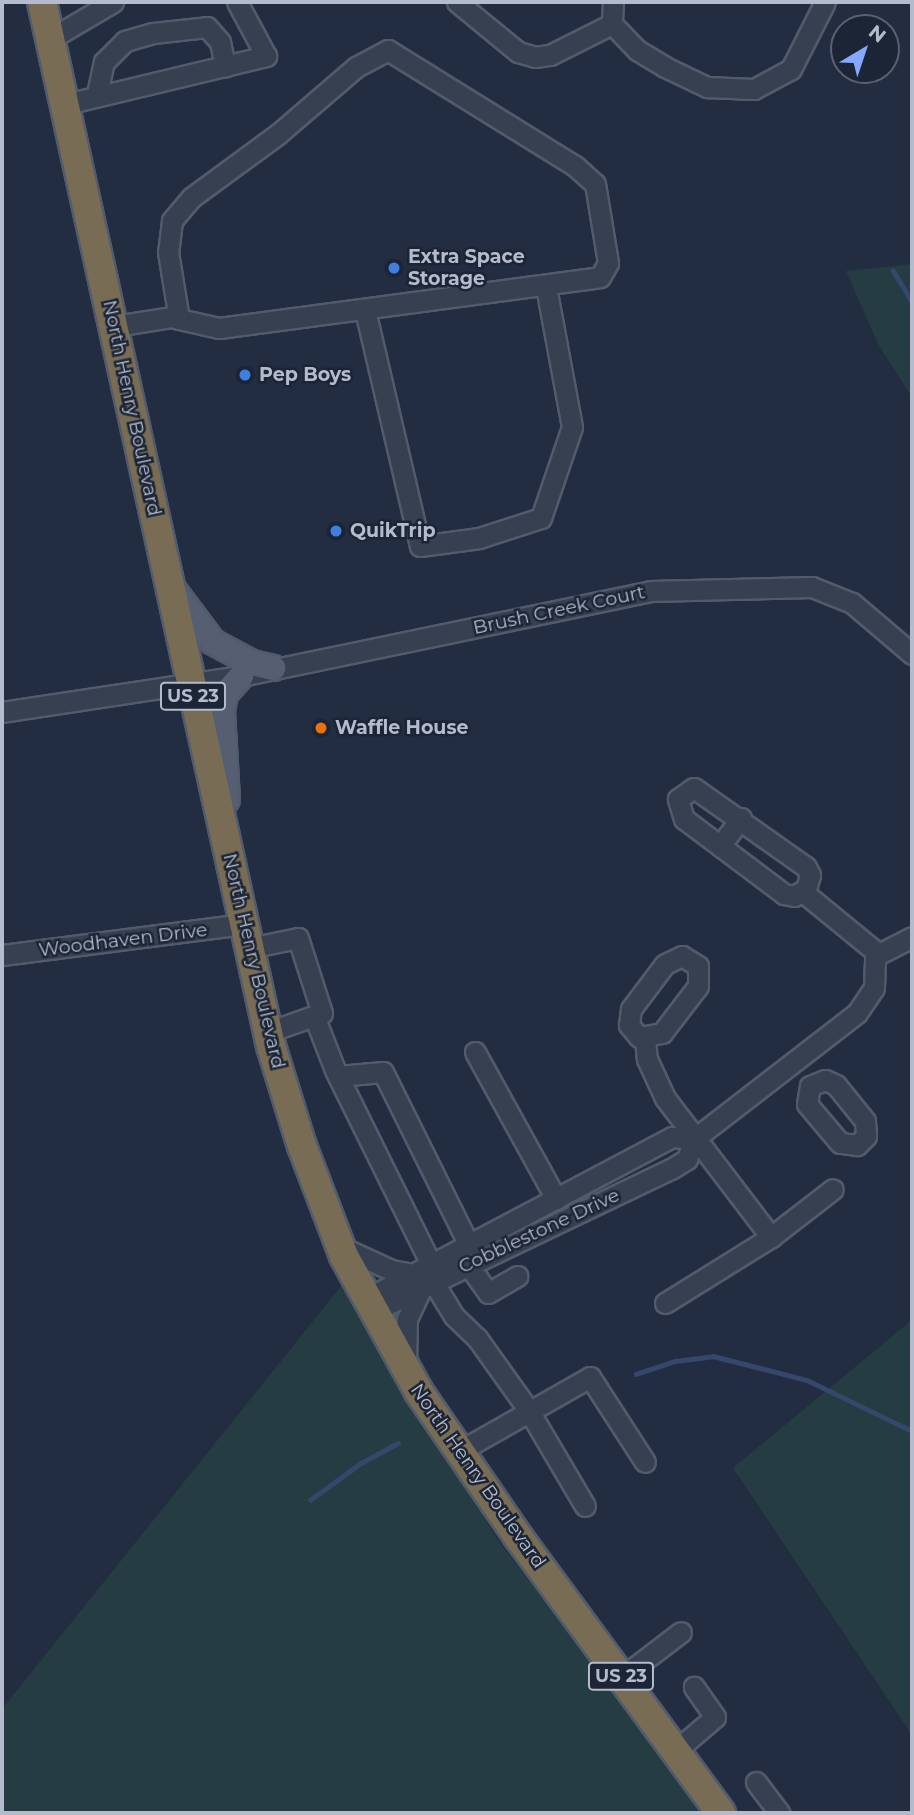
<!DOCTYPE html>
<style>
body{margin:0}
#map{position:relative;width:914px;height:1815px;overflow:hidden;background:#232d42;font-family:Montserrat,sans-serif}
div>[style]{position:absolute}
.green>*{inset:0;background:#253c43}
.stream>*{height:4.5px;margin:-2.25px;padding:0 2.25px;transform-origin:2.25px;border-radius:2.25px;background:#35476a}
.roads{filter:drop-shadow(2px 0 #525b6c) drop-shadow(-2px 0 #525b6c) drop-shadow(0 2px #525b6c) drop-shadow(0 -2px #525b6c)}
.minor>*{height:19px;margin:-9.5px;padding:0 9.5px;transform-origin:9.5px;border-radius:9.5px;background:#374051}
.major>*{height:24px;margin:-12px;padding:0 12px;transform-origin:12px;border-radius:12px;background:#555f71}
.highway>*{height:28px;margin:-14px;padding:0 14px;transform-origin:14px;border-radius:14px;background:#786d54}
.dots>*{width:19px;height:19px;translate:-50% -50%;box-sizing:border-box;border:4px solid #1c2536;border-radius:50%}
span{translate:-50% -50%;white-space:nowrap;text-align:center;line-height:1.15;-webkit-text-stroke:5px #1c2536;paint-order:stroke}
.shield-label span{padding:2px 5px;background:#1c2536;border:2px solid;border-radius:5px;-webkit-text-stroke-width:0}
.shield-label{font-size:18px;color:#b4bbcc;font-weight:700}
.poi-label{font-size:19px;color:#b4bbcc;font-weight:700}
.left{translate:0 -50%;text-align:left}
.street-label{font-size:19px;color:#b4bbcc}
.frame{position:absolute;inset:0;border:4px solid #b4bbcc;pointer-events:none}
.north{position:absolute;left:830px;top:14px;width:70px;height:70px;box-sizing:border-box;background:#1c2536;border:2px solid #596172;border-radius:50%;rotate:39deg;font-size:19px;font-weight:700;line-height:28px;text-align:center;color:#b4bbcc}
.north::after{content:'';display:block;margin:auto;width:24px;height:32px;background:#86a9ff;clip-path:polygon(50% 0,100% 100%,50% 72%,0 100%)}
</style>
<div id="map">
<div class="green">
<div style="clip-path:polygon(912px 264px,912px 397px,879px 346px,846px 271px)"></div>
<div style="clip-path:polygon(346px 1280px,359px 1311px,498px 1540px,707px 1813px,2px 1813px,2px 1709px)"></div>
<div style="clip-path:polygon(912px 1320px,912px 1735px,733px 1468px)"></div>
</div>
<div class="stream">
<div style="left:893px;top:270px;width:37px;rotate:59deg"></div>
<div style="left:636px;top:1374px;width:41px;rotate:-18.4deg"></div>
<div style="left:675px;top:1361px;width:38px;rotate:-7deg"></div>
<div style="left:713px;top:1356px;width:97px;rotate:14.3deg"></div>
<div style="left:807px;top:1380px;width:117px;rotate:25.9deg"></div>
<div style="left:310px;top:1500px;width:63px;rotate:-36deg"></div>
<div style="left:361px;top:1463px;width:42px;rotate:-28.4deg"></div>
</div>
<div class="roads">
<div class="minor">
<div style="left:457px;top:2px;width:79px;rotate:39.3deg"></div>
<div style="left:518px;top:52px;width:18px;rotate:16deg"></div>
<div style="left:535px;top:57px;width:15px;rotate:-8deg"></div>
<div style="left:550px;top:55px;width:69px;rotate:-26.6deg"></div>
<div style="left:613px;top:2px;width:22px;rotate:93deg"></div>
<div style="left:612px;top:24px;width:36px;rotate:46deg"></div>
<div style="left:637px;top:50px;width:33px;rotate:31deg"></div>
<div style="left:665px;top:67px;width:47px;rotate:25.5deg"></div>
<div style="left:707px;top:87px;width:47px;rotate:2.4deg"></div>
<div style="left:754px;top:89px;width:42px;rotate:-28.4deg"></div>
<div style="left:791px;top:69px;width:75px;rotate:-63.1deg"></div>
<div style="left:50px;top:39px;width:73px;rotate:-30.4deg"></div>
<div style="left:97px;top:94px;width:33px;rotate:-78deg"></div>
<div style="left:104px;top:62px;width:30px;rotate:-45deg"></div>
<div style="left:125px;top:41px;width:29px;rotate:-16deg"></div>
<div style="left:153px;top:33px;width:54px;rotate:-6.3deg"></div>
<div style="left:207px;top:27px;width:20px;rotate:49deg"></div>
<div style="left:220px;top:42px;width:25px;rotate:78deg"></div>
<div style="left:66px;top:104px;width:206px;rotate:-13.5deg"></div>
<div style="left:266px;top:56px;width:61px;rotate:-118.2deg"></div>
<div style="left:365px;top:310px;width:242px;rotate:76.9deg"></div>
<div style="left:420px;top:546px;width:60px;rotate:-7.7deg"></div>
<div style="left:479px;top:538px;width:65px;rotate:-17.9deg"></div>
<div style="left:541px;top:518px;width:96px;rotate:-71.2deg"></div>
<div style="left:572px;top:427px;width:142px;rotate:-100.5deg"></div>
<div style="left:115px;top:326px;width:58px;rotate:-9deg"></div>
<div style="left:172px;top:317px;width:7px;rotate:16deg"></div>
<div style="left:179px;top:319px;width:41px;rotate:12.7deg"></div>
<div style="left:219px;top:328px;width:384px;rotate:-7.6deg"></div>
<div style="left:600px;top:277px;width:16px;rotate:-60deg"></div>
<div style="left:608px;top:263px;width:80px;rotate:-99.3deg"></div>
<div style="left:595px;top:184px;width:27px;rotate:-138deg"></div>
<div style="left:575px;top:166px;width:220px;rotate:-148.2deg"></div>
<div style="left:388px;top:50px;width:36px;rotate:152deg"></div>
<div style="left:356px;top:67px;width:103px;rotate:139.3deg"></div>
<div style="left:278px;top:134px;width:108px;rotate:143.7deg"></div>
<div style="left:191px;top:198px;width:30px;rotate:130deg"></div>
<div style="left:172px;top:221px;width:31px;rotate:97deg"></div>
<div style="left:168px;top:252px;width:68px;rotate:80.7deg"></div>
<div style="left:2px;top:712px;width:242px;rotate:-8.6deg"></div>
<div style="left:241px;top:676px;width:419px;rotate:-11.7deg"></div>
<div style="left:651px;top:591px;width:161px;rotate:-1.4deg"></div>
<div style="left:812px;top:587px;width:43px;rotate:21.8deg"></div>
<div style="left:852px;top:603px;width:79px;rotate:40.4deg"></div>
<div style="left:694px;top:788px;width:137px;rotate:35.2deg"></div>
<div style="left:806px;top:867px;width:9px;rotate:63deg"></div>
<div style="left:810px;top:875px;width:15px;rotate:106deg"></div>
<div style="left:806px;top:889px;width:14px;rotate:150deg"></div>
<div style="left:794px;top:896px;width:10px;rotate:-169deg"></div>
<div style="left:784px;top:894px;width:125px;rotate:-143.1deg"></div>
<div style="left:684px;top:819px;width:21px;rotate:-107deg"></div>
<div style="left:678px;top:799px;width:19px;rotate:-35deg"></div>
<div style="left:720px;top:846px;width:35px;rotate:-53deg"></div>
<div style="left:249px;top:948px;width:50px;rotate:-11.5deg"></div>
<div style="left:298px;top:938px;width:79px;rotate:72.3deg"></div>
<div style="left:322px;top:1013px;width:57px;rotate:160.6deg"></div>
<div style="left:2px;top:955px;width:244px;rotate:-7.3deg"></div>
<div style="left:877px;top:955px;width:39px;rotate:-27deg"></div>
<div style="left:682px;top:956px;width:19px;rotate:32deg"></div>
<div style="left:698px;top:966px;width:20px;rotate:90deg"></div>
<div style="left:698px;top:986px;width:59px;rotate:127.5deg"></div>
<div style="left:662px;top:1033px;width:23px;rotate:170deg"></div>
<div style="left:639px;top:1037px;width:16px;rotate:-130deg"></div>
<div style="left:629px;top:1025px;width:16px;rotate:-83deg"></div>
<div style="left:631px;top:1009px;width:56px;rotate:-52.9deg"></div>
<div style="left:665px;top:964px;width:19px;rotate:-25deg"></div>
<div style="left:314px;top:1016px;width:58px;rotate:68.7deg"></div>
<div style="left:335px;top:1070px;width:230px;rotate:63.7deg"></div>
<div style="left:645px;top:1038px;width:21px;rotate:85deg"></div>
<div style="left:647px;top:1059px;width:43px;rotate:65.2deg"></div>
<div style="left:665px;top:1098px;width:175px;rotate:52.7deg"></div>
<div style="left:475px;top:1052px;width:168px;rotate:61.1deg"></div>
<div style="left:338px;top:1076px;width:45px;rotate:-5.1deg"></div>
<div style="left:383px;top:1072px;width:191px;rotate:63.6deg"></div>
<div style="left:825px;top:1080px;width:12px;rotate:24deg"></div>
<div style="left:836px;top:1085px;width:46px;rotate:51.1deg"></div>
<div style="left:865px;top:1121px;width:15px;rotate:86deg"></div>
<div style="left:866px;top:1136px;width:13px;rotate:135deg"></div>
<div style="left:857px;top:1145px;width:17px;rotate:-173deg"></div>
<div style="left:840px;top:1143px;width:51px;rotate:-130.2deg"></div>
<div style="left:807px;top:1104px;width:18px;rotate:-81deg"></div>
<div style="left:810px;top:1086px;width:16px;rotate:-22deg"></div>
<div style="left:341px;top:1247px;width:55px;rotate:24.7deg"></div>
<div style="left:391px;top:1270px;width:23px;rotate:10deg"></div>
<div style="left:468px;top:1265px;width:34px;rotate:54deg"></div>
<div style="left:488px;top:1293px;width:34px;rotate:-30deg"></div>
<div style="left:432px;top:1280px;width:42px;rotate:58.6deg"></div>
<div style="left:454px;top:1316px;width:32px;rotate:44deg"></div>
<div style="left:477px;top:1338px;width:90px;rotate:54.5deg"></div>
<div style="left:529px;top:1411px;width:110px;rotate:59.5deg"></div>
<div style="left:366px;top:1299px;width:346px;rotate:-27.9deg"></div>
<div style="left:672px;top:1137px;width:22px;rotate:5deg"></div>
<div style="left:665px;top:1303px;width:125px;rotate:-31.9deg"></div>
<div style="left:771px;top:1237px;width:78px;rotate:-37.7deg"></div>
<div style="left:372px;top:1312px;width:331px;rotate:-25.6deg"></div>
<div style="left:671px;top:1169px;width:19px;rotate:-32deg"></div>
<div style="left:687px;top:1159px;width:21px;rotate:-71deg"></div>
<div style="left:694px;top:1139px;width:206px;rotate:-37.7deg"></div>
<div style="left:857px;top:1013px;width:30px;rotate:-56deg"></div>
<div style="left:874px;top:988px;width:37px;rotate:-88deg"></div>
<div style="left:875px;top:951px;width:93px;rotate:-140.7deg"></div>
<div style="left:406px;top:1365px;width:46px;rotate:-88.8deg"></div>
<div style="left:407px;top:1319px;width:35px;rotate:-65deg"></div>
<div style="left:458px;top:1452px;width:152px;rotate:-29.6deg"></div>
<div style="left:590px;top:1377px;width:101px;rotate:57.1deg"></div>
<div style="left:622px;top:1677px;width:74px;rotate:-37.3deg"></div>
<div style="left:674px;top:1752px;width:54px;rotate:-40.5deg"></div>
<div style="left:715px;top:1717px;width:37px;rotate:-125deg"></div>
<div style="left:756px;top:1782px;width:39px;rotate:53deg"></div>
</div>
<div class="major">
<div style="left:173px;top:589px;width:66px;rotate:53deg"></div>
<div style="left:213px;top:642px;width:44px;rotate:28.3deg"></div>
<div style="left:252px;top:663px;width:22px;rotate:13deg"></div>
<div style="left:227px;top:800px;width:89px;rotate:-93.2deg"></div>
<div style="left:222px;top:711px;width:17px;rotate:-80deg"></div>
<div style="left:225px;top:694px;width:24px;rotate:-48deg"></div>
</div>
<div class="highway">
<div style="left:42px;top:2px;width:1069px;rotate:77.63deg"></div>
<div style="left:271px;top:1046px;width:105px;rotate:72.8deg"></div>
<div style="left:302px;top:1146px;width:118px;rotate:69.1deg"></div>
<div style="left:344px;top:1256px;width:155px;rotate:61.1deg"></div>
<div style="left:419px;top:1392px;width:177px;rotate:55.6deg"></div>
<div style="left:519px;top:1538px;width:341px;rotate:53.7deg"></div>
</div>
</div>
<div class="dots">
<div style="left:394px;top:268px;background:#3f7fe0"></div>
<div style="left:245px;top:375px;background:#3f7fe0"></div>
<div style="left:336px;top:531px;background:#3f7fe0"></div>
<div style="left:321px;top:728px;background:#e8710a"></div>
</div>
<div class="shield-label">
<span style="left:193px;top:696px">US 23</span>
<span style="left:621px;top:1676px">US 23</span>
</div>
<div class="poi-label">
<span class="left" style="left:408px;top:268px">Extra Space<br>Storage</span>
<span class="left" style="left:259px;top:375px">Pep Boys</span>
<span class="left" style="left:350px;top:531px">QuikTrip</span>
<span class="left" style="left:335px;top:728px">Waffle House</span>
</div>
<div class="street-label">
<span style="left:132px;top:408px;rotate:78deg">North Henry Boulevard</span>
<span style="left:559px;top:610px;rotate:-12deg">Brush Creek Court</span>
<span style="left:123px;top:940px;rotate:-7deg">Woodhaven Drive</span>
<span style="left:254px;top:961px;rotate:77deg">North Henry Boulevard</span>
<span style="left:539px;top:1231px;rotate:-25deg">Cobblestone Drive</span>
<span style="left:478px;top:1476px;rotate:55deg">North Henry Boulevard</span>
</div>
<div class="frame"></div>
<div class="north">N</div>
</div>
